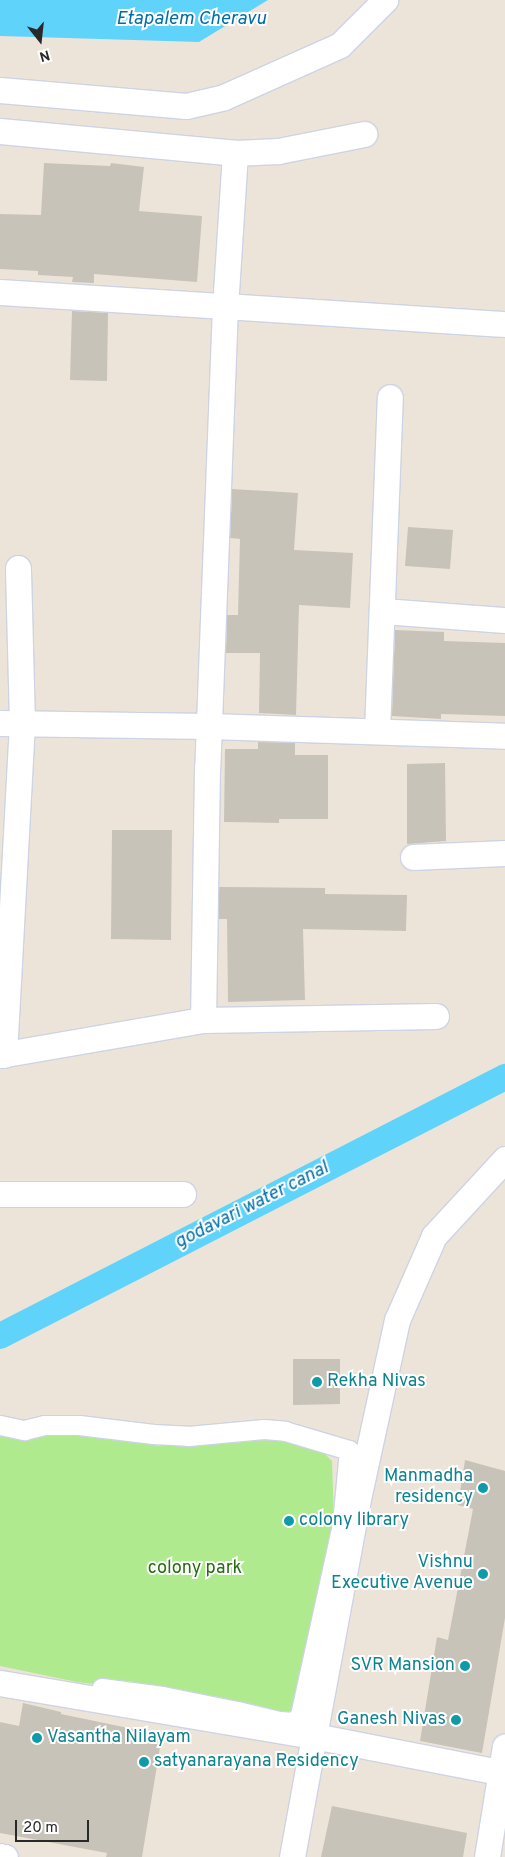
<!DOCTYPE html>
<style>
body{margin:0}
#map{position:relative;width:505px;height:1857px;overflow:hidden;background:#ede4d9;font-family:Overpass,sans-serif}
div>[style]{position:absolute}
.green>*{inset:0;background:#afea8f}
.water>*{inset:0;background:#60d3fb}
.canal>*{height:26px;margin:-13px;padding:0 13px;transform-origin:13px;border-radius:13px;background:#60d3fb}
.building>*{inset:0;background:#c7c3b8}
.roads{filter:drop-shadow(1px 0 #ced3e4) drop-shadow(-1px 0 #ced3e4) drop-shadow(0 1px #ced3e4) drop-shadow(0 -1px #ced3e4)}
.pedestrian>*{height:19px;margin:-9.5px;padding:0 9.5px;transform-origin:9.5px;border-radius:9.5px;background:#fff}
.minor>*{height:25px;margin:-12.5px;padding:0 12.5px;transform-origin:12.5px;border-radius:12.5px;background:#fff}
.dots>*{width:14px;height:14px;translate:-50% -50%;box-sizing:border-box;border:2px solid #fff;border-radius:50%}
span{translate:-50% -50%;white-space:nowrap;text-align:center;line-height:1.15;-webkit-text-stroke:4px #fff;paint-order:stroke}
.culture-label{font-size:18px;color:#0d838f}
.left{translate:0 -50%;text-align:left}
.right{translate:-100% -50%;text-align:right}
.park-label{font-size:18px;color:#256d12}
.water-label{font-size:19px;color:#006ea6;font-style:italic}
.north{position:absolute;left:15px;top:15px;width:50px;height:50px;-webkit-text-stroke:4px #fff;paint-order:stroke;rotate:164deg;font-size:14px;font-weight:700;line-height:20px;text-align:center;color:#292929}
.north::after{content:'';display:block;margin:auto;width:18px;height:22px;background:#292929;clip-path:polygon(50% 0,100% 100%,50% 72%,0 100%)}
.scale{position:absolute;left:15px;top:1820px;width:74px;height:22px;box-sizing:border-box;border:2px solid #292929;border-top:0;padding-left:6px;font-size:15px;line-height:18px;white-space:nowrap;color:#292929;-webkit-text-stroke:4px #fff;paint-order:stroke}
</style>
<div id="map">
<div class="green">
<div style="clip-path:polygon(39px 1432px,47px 1435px,97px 1435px,133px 1440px,158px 1446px,241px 1437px,289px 1441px,317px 1446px,332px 1461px,334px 1523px,296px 1716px,184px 1695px,77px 1682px,0 1666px,0 1433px)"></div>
</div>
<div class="water">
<div style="clip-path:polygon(0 0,268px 0,199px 42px,0 36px)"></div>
</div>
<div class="canal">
<div style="left:0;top:1336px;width:568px;rotate:-27.15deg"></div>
</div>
<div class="building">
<div style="clip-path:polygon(44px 163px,110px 166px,111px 163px,144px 167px,139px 211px,202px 216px,197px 282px,94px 274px,94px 283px,72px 282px,73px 277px,38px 275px,38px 271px,0 269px,0 214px,41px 215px)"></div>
<div style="clip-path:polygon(72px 311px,108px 313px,107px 381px,70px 380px)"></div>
<div style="clip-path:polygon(232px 489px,298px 493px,294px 550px,353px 553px,350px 608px,299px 605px,296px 715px,259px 713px,260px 653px,226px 653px,227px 615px,238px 615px,240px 539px,230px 538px)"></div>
<div style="clip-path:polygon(408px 527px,453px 530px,450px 569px,405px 566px)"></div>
<div style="clip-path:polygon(395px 630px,444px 632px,444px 641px,505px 643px,505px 716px,441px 714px,441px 719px,392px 716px)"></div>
<div style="clip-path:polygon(258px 742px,295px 743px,295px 755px,328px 755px,328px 819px,279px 819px,279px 823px,224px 822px,225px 749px,258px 749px)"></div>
<div style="clip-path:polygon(445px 763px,446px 841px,407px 844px,407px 764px)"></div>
<div style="clip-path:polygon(112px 830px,172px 830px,171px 940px,111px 939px)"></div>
<div style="clip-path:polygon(219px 887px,325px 888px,325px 894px,407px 895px,406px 931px,303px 929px,305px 1000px,228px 1002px,227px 919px,219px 919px)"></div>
<div style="clip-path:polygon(293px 1359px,340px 1359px,340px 1404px,293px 1405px)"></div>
<div style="clip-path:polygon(465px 1460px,505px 1471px,505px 1618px,482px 1753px,420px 1741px,437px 1637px,448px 1640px,473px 1509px,458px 1505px)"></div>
<div style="clip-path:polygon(23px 1703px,61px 1712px,61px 1714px,162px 1735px,142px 1857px,106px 1857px,107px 1853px,0 1833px,0 1722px,19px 1726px)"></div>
<div style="clip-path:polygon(332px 1806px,467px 1833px,463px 1857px,321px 1857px)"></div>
</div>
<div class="roads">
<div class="pedestrian">
<div style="left:0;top:1425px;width:25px;rotate:12deg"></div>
<div style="left:24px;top:1430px;width:21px;rotate:-14deg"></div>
<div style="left:44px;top:1425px;width:35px"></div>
<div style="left:79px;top:1425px;width:75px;rotate:6.9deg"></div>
<div style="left:153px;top:1434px;width:35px;rotate:3deg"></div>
<div style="left:188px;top:1436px;width:76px;rotate:-5.3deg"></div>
<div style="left:264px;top:1429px;width:21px;rotate:5deg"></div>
<div style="left:285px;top:1431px;width:67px;rotate:16.5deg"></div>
<div style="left:349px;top:1450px;width:74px;rotate:95.4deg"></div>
<div style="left:342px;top:1524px;width:196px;rotate:102.4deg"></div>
<div style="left:300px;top:1715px;width:9px;rotate:131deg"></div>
<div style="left:294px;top:1722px;width:15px;rotate:-176deg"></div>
<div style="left:279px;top:1721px;width:43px;rotate:-166.6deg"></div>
<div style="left:237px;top:1711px;width:76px;rotate:-168.7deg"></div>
<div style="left:162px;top:1696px;width:61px;rotate:-172.4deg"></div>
</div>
<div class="minor">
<div style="left:0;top:90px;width:187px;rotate:4.9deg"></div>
<div style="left:186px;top:106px;width:39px;rotate:-13deg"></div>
<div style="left:224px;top:97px;width:127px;rotate:-24.1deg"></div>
<div style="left:340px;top:45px;width:64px;rotate:-45deg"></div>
<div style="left:0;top:131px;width:236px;rotate:5.3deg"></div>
<div style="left:235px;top:153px;width:153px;rotate:93.7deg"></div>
<div style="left:225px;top:306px;width:281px;rotate:3.7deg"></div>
<div style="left:235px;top:153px;width:43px;rotate:-2.7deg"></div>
<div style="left:278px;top:151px;width:88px;rotate:-11.2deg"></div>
<div style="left:0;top:292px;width:225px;rotate:3.6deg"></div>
<div style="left:225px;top:306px;width:462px;rotate:92.2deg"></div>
<div style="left:207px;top:768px;width:252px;rotate:90.9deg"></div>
<div style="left:382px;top:611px;width:123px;rotate:4.2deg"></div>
<div style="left:0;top:723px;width:209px;rotate:0.8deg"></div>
<div style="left:209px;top:726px;width:296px;rotate:1.9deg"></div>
<div style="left:377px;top:731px;width:334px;rotate:-87.8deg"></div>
<div style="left:413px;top:857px;width:92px;rotate:-2.5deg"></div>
<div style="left:0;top:1055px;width:206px;rotate:-9.8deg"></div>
<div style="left:203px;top:1020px;width:233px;rotate:-1deg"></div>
<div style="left:4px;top:1055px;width:332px;rotate:-86.9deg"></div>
<div style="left:22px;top:723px;width:155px;rotate:-91.5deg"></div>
<div style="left:505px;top:1159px;width:105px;rotate:132.7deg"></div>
<div style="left:434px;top:1236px;width:92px;rotate:113.8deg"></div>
<div style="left:397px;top:1320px;width:188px;rotate:102.3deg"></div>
<div style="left:357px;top:1504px;width:236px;rotate:100.5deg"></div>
<div style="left:314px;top:1736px;width:195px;rotate:11deg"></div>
<div style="left:0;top:1194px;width:183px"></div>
<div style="left:0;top:1683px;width:318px;rotate:9.6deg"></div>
<div style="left:314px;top:1736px;width:123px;rotate:100.3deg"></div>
<div style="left:0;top:1856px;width:5px;rotate:11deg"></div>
<div style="left:487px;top:1857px;width:112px;rotate:-80.8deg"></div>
</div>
</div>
<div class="dots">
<div style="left:317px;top:1382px;background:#0f9aa8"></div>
<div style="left:483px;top:1488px;background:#0f9aa8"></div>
<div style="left:289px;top:1521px;background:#0f9aa8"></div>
<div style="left:483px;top:1574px;background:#0f9aa8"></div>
<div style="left:465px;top:1666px;background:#0f9aa8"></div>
<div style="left:456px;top:1720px;background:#0f9aa8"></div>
<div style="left:37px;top:1738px;background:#0f9aa8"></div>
<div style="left:144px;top:1762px;background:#0f9aa8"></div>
</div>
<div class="culture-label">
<span class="left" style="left:327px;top:1382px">Rekha Nivas</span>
<span class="right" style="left:473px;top:1488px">Manmadha<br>residency</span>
<span class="left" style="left:299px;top:1521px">colony library</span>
<span class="right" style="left:473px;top:1574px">Vishnu<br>Executive Avenue</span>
<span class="right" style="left:455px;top:1666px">SVR Mansion</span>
<span class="right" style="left:446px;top:1720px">Ganesh Nivas</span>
<span class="left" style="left:47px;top:1738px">Vasantha Nilayam</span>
<span class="left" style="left:154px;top:1762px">satyanarayana Residency</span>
</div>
<div class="park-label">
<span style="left:195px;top:1569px">colony park</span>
</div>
<div class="water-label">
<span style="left:191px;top:20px">Etapalem Cheravu</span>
<span style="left:252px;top:1206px;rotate:-27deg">godavari water canal</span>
</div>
<div class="north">N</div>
<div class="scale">20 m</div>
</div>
